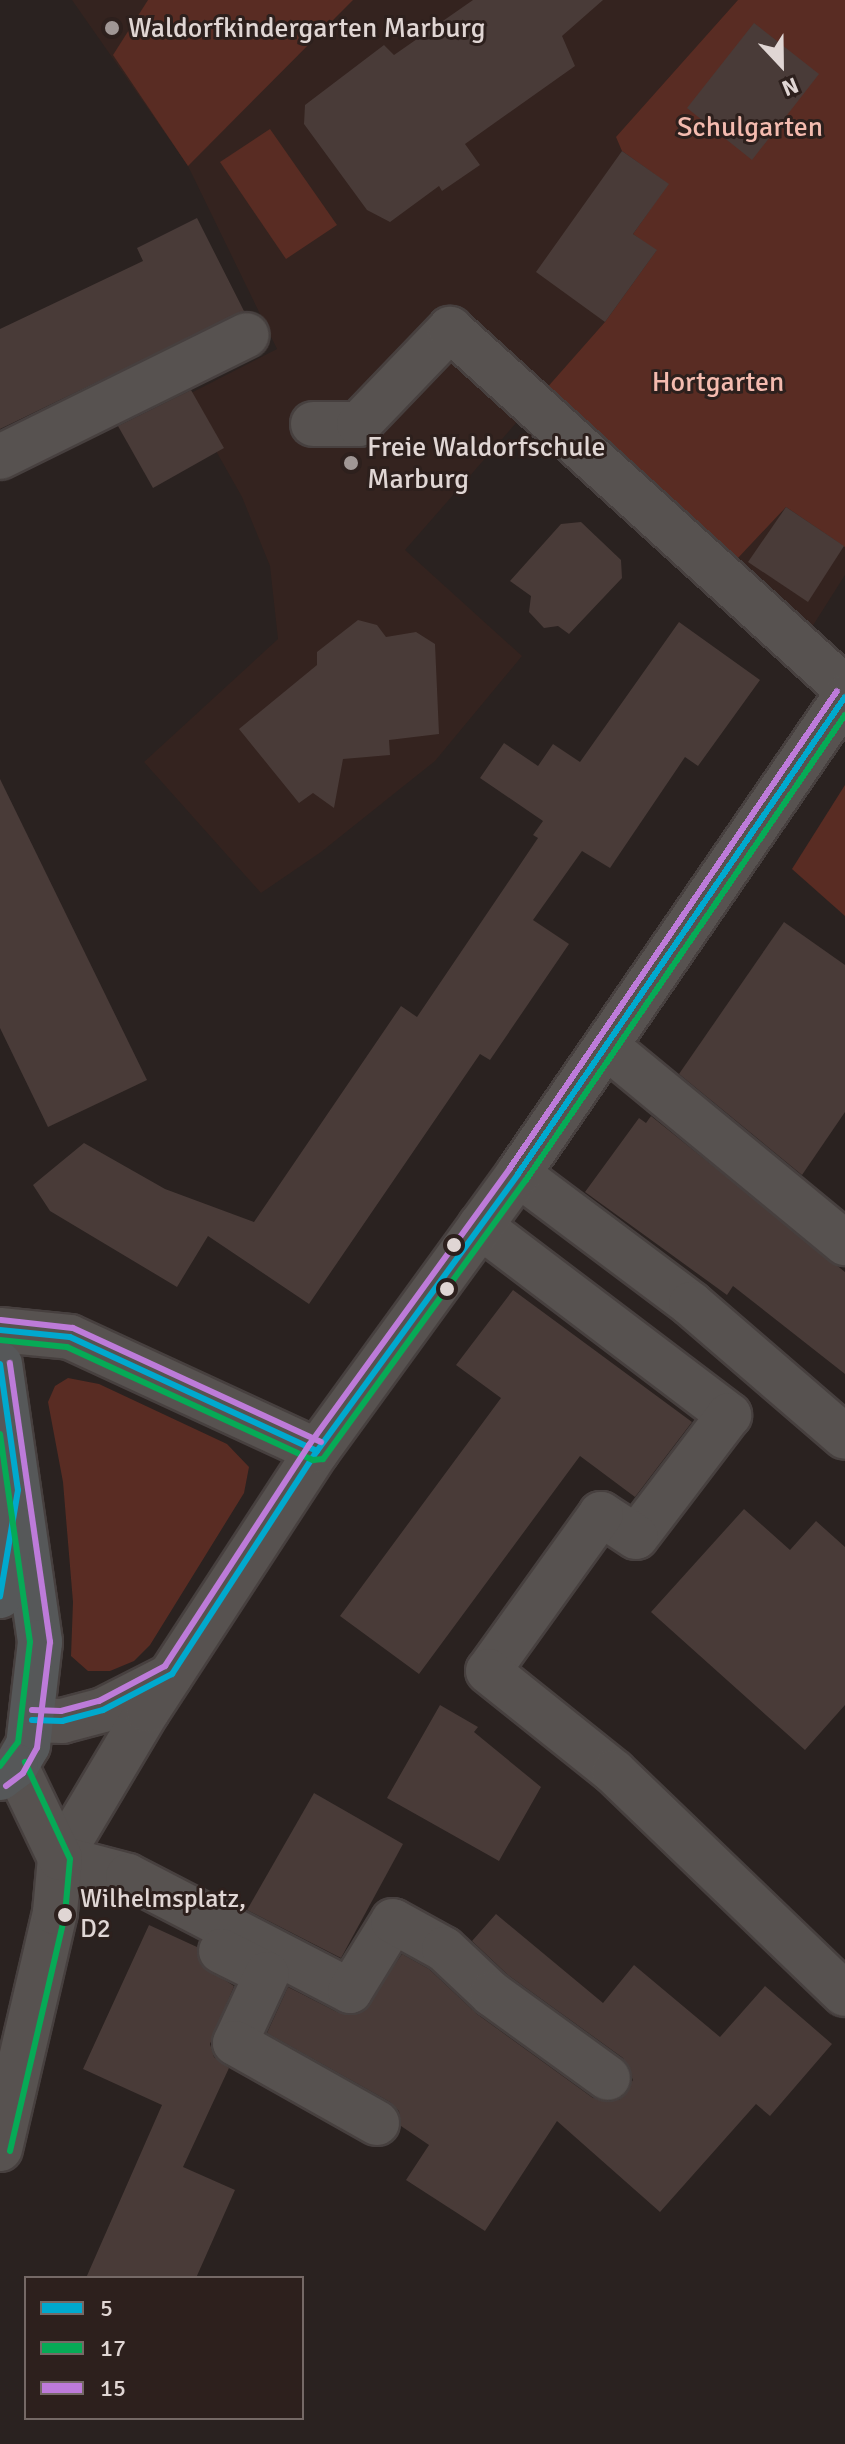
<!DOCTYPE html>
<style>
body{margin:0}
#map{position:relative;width:845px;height:2444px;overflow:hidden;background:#2a2220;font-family:Signika,sans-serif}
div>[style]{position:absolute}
.built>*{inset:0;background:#34231f}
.green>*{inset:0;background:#592c23}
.building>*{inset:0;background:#493b38}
.roads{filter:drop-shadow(2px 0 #47403f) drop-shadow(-2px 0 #47403f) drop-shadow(0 2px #47403f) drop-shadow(0 -2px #47403f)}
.minor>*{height:44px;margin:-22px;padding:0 22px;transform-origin:22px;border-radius:22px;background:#575250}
.major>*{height:44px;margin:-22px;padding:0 22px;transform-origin:22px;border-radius:22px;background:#565859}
.bus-1>*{height:6px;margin:-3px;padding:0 3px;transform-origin:3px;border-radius:3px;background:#00a9ce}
.bus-2>*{height:6px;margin:-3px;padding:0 3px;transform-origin:3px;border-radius:3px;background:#06aa56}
.bus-3>*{height:6px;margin:-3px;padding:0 3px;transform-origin:3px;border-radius:3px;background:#bd7bd9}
.dots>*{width:22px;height:22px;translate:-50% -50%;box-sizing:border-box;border:4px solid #2d201d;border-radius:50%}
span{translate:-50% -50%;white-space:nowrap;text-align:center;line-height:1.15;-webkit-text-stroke:6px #2d201d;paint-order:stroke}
.bus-label{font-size:26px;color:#e0d6d4}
.left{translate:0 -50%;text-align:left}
.poi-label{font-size:28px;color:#e0d6d4}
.park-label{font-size:28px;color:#f4bbaf}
.legend{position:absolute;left:24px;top:2276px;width:280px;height:144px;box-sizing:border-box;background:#2d201d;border:2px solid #756966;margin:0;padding:10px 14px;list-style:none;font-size:24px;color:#e0d6d4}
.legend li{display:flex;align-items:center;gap:16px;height:40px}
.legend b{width:40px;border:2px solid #756966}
.north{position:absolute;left:741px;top:24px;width:80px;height:80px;-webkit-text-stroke:6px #2d201d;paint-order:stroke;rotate:158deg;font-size:22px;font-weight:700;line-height:32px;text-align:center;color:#e0d6d4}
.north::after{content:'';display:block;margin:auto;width:28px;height:36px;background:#e0d6d4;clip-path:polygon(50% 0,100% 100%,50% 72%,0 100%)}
</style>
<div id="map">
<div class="built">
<div style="clip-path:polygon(72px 0,845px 0,845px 575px,812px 627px,545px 390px,405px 550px,522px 656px,435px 761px,321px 852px,261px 893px,144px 762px,278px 639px,270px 566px,242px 497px,185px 396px,277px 349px,188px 166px)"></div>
</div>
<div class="green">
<div style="clip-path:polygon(148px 0,353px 0,188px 166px,113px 55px)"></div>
<div style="clip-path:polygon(738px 0,845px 0,845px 547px,786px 507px,737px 559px,545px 390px,605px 322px,656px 251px,633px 234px,668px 184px,622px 151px,616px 137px)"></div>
<div style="clip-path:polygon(270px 129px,337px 225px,286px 259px,220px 162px)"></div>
<div style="clip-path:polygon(845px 785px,845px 916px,792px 869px)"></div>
<div style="clip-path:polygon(68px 1378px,99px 1384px,227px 1444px,249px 1467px,244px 1493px,150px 1645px,134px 1661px,110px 1671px,88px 1671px,71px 1656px,73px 1602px,63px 1482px,48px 1402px,55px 1386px)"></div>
</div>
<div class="building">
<div style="clip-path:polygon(473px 0,603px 0,562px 36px,575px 66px,465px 144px,480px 165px,442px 191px,439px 186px,390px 222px,367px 210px,304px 124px,305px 105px,384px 45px,394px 55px)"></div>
<div style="clip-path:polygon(754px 23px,819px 74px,752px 160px,687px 108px)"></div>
<div style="clip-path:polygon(622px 151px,669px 184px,633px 234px,657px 250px,605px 322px,536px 272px)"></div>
<div style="clip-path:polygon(197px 218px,244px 311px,0 429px,0 329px,143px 261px,137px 248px)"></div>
<div style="clip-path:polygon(191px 390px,224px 448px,153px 488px,118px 426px)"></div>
<div style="clip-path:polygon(786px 507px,844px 546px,808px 602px,748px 562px)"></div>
<div style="clip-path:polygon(581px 522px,621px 560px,622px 578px,569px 634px,558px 626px,544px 628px,529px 612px,531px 596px,510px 581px,561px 524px)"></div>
<div style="clip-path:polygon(358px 620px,377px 625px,386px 637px,416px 632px,435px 644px,439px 734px,389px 740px,390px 755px,343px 759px,334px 808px,313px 793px,299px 803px,239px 729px,317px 665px,317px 652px)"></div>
<div style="clip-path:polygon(679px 622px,760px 680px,698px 766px,685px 757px,610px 868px,582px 851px,533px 920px,569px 944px,490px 1060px,480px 1054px,309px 1304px,208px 1236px,177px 1287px,50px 1211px,33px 1185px,84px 1143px,165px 1189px,254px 1222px,401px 1006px,417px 1017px,538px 838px,533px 835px,543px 821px,480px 778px,504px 743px,538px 766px,553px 744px,580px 762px)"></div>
<div style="clip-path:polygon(0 779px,147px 1080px,48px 1127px,0 1028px)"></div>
<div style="clip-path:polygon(784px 922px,845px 965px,845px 1112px,802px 1175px,679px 1074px)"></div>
<div style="clip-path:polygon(651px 1116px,845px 1272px,845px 1374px,733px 1286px,727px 1295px,585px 1192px,639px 1118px,646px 1123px)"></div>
<div style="clip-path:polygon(513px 1290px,692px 1422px,635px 1497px,580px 1456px,419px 1674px,340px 1616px,501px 1398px,456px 1365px)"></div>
<div style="clip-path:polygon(744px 1509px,790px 1550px,816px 1521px,845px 1547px,845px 1705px,805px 1750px,651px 1612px)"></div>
<div style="clip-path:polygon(440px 1705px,478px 1727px,474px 1732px,541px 1787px,499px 1861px,387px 1798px)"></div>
<div style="clip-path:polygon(314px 1793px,403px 1844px,341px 1958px,247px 1910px)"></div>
<div style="clip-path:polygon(496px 1914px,603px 2003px,634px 1965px,720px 2037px,765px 1986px,832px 2044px,770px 2116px,756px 2104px,660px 2212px,557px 2121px,485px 2231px,406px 2180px,429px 2145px,401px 2126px,399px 2111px,390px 2102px,267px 2033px,288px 1987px,339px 2013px,363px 2012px,402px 1954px,429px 1969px,477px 2014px,593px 2098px,619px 2100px,633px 2080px,623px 2058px,508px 1975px,472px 1941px)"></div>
<div style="clip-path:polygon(149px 1925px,197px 1947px,201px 1965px,234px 1986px,210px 2044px,214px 2057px,229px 2068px,183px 2167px,235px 2190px,196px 2278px,86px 2278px,162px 2105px,83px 2069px)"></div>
</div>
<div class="roads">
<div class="minor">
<div style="left:313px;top:424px;width:46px"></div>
<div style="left:359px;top:424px;width:132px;rotate:-46.2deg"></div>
<div style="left:450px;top:329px;width:534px;rotate:42.27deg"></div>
<div style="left:0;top:457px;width:275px;rotate:-26.3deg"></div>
<div style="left:606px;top:1046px;width:310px;rotate:39.5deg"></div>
<div style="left:518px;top:1174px;width:216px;rotate:36.9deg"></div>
<div style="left:691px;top:1304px;width:203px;rotate:40.8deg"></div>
<div style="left:480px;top:1226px;width:313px;rotate:37.2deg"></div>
<div style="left:729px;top:1415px;width:153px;rotate:127.3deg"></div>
<div style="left:636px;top:1537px;width:42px;rotate:-146.7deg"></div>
<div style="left:601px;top:1514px;width:193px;rotate:125.7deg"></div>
<div style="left:488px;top:1671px;width:161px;rotate:38.7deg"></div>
<div style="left:614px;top:1772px;width:320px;rotate:43.9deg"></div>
<div style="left:0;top:1330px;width:70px;rotate:5.7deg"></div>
<div style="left:70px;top:1337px;width:272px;rotate:24.8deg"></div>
<div style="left:32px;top:1720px;width:30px;rotate:2deg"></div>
<div style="left:62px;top:1721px;width:42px;rotate:-15deg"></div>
<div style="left:103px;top:1710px;width:75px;rotate:-26.9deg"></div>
<div style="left:60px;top:1858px;width:172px;rotate:-59.3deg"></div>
<div style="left:148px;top:1710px;width:309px;rotate:-56.9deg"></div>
<div style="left:317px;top:1451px;width:342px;rotate:-54deg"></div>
<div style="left:518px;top:1174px;width:578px;rotate:-55.57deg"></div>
<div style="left:60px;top:1858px;width:70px;rotate:14.8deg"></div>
<div style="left:128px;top:1876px;width:250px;rotate:27.4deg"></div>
<div style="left:350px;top:1991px;width:82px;rotate:-58.4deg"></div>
<div style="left:393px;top:1921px;width:58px;rotate:28.8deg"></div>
<div style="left:444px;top:1949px;width:66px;rotate:43.2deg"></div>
<div style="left:492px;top:1994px;width:143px;rotate:35.9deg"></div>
<div style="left:221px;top:1951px;width:51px;rotate:26.6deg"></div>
<div style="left:267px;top:1974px;width:76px;rotate:114.9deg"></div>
<div style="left:235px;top:2043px;width:163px;rotate:29.4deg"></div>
<div style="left:0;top:2149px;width:243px;rotate:-76.9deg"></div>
<div style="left:55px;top:1912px;width:54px;rotate:-84.7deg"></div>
<div style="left:60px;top:1858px;width:102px;rotate:-115.6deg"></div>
</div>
<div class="major">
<div style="left:0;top:1364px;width:281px;rotate:81.8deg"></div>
<div style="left:40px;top:1642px;width:104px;rotate:96.6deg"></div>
<div style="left:28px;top:1745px;width:24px;rotate:120deg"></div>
<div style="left:16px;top:1766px;width:20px;rotate:143deg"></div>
<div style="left:0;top:1596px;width:70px;rotate:-80.1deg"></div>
</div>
</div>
<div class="bus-1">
<div style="left:0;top:1330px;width:70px;rotate:5.7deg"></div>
<div style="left:70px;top:1337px;width:272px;rotate:24.8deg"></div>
<div style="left:0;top:1364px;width:127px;rotate:81.9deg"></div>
<div style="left:18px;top:1490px;width:108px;rotate:99.6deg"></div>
<div style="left:32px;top:1720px;width:30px;rotate:2deg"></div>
<div style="left:62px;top:1721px;width:42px;rotate:-15deg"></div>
<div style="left:103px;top:1710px;width:78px;rotate:-27.6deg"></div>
<div style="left:172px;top:1674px;width:266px;rotate:-57deg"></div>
<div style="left:317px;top:1451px;width:342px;rotate:-54deg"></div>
<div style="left:518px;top:1174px;width:578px;rotate:-55.57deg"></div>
</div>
<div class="bus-2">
<div style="left:0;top:1340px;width:67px;rotate:6deg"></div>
<div style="left:67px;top:1347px;width:271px;rotate:24.7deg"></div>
<div style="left:313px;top:1460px;width:10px;rotate:-6deg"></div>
<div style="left:323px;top:1459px;width:345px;rotate:-54deg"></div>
<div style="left:526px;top:1180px;width:564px;rotate:-55.55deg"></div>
<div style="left:0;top:1434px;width:210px;rotate:81.8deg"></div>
<div style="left:30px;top:1642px;width:101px;rotate:96.8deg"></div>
<div style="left:18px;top:1742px;width:30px;rotate:127deg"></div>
<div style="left:10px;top:2151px;width:243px;rotate:-76.9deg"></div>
<div style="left:65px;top:1914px;width:55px;rotate:-84.8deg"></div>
<div style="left:70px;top:1859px;width:107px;rotate:-114.9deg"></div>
</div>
<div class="bus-3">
<div style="left:1px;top:1320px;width:72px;rotate:6.3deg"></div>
<div style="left:73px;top:1328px;width:273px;rotate:24.7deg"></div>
<div style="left:32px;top:1710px;width:29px;rotate:2deg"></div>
<div style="left:61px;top:1711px;width:39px;rotate:-15deg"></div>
<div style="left:99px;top:1701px;width:75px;rotate:-27.9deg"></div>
<div style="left:165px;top:1666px;width:264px;rotate:-56.9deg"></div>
<div style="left:309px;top:1445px;width:342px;rotate:-54deg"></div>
<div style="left:510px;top:1168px;width:578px;rotate:-55.57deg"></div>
<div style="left:6px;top:1786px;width:21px;rotate:-37deg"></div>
<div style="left:23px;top:1773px;width:29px;rotate:-61deg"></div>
<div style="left:37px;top:1748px;width:107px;rotate:-83deg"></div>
<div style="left:50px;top:1642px;width:282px;rotate:-98.2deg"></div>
</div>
<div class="dots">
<div style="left:112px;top:28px;background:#a09795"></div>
<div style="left:351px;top:463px;background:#a09795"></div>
<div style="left:454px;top:1245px;background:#e0d6d4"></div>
<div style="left:447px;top:1289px;background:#e0d6d4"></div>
<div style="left:65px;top:1915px;background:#e0d6d4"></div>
</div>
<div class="bus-label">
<span class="left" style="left:80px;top:1915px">Wilhelmsplatz,<br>D2</span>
</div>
<div class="poi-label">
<span class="left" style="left:128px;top:28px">Waldorfkindergarten Marburg</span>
<span class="left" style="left:367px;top:463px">Freie Waldorfschule<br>Marburg</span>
</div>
<div class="park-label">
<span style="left:750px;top:127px">Schulgarten</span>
<span style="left:718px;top:382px">Hortgarten</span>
</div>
<ul class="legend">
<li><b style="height:10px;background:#00a9ce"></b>5</li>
<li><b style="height:10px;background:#06aa56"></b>17</li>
<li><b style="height:10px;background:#bd7bd9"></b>15</li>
</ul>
<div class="north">N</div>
</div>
